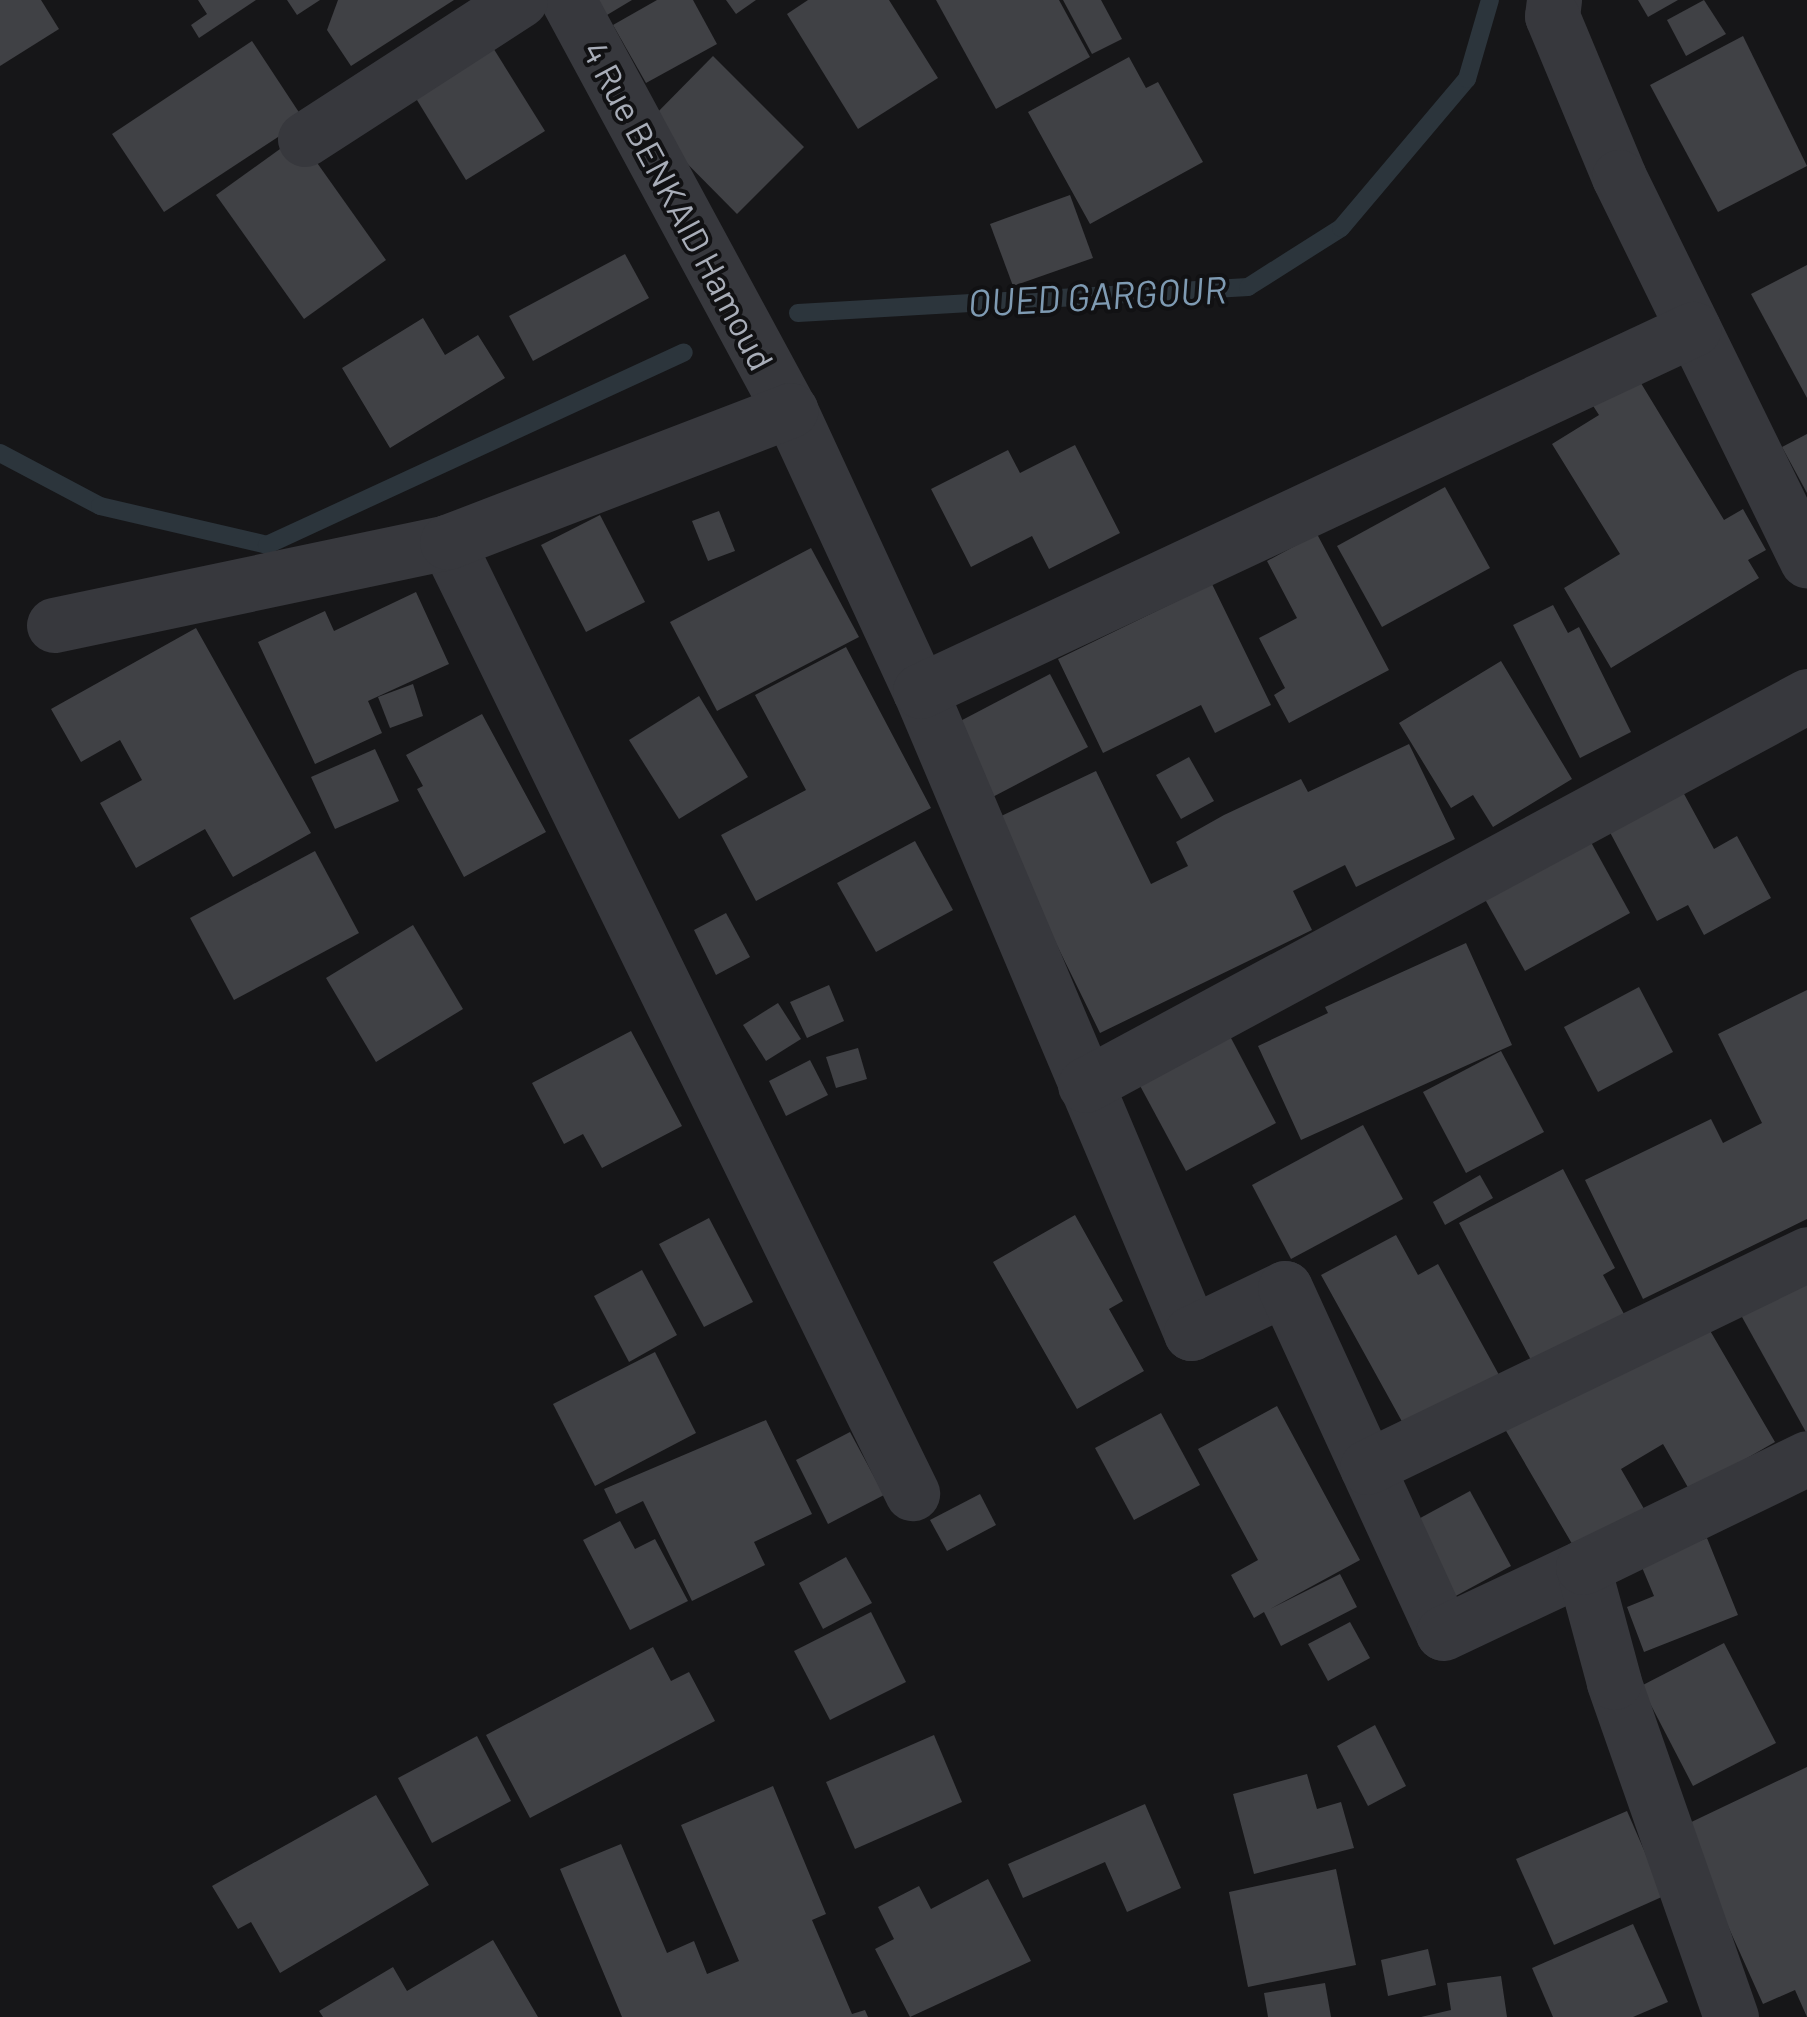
<!DOCTYPE html>
<style>
body{margin:0}
#map{position:relative;width:1807px;height:2017px;overflow:hidden;background:#161618;font-family:Barlow,sans-serif}
div>[style]{position:absolute}
.stream>*{height:18px;margin:-9px;padding:0 9px;transform-origin:9px;border-radius:9px;background:#2c353c}
.building>*{inset:0;background:#404145}
.minor>*{height:55px;margin:-27.5px;padding:0 27.5px;transform-origin:27.5px;border-radius:27.5px;background:#37383d}
span{translate:-50% -50%;white-space:nowrap;text-align:center;line-height:1.15;-webkit-text-stroke:8px #111113;paint-order:stroke}
.street-label{font-size:35px;color:#a8adb8}
.water-label{font-size:38px;color:#7f9bb3;font-style:italic}
</style>
<div id="map">
<div class="stream">
<div style="left:798px;top:313px;width:451px;rotate:-3.3deg"></div>
<div style="left:1248px;top:287px;width:110px;rotate:-32.4deg"></div>
<div style="left:1341px;top:228px;width:195px;rotate:-49.8deg"></div>
<div style="left:1467px;top:79px;width:82px;rotate:-73.8deg"></div>
<div style="left:0;top:453px;width:113px;rotate:27.9deg"></div>
<div style="left:100px;top:506px;width:171px;rotate:13.1deg"></div>
<div style="left:267px;top:545px;width:459px;rotate:-24.8deg"></div>
</div>
<div class="building">
<div style="clip-path:polygon(0 0,41px 0,59px 29px,0 66px)"></div>
<div style="clip-path:polygon(198px 0,256px 0,199px 38px,191px 25px,207px 14px)"></div>
<div style="clip-path:polygon(287px 0,320px 0,297px 15px)"></div>
<div style="clip-path:polygon(338px 0,454px 0,351px 66px,327px 30px)"></div>
<div style="clip-path:polygon(591px 0,632px 0,602px 18px)"></div>
<div style="clip-path:polygon(657px 0,693px 0,717px 44px,646px 83px,613px 25px)"></div>
<div style="clip-path:polygon(726px 0,756px 0,736px 14px)"></div>
<div style="clip-path:polygon(808px 0,889px 0,938px 78px,858px 129px,787px 14px)"></div>
<div style="clip-path:polygon(936px 0,1059px 0,1090px 57px,996px 109px)"></div>
<div style="clip-path:polygon(1063px 0,1101px 0,1122px 39px,1092px 54px)"></div>
<div style="clip-path:polygon(1638px 0,1678px 0,1648px 17px)"></div>
<div style="clip-path:polygon(1704px 0,1726px 34px,1686px 56px,1667px 20px)"></div>
<div style="clip-path:polygon(1743px 36px,1807px 166px,1718px 212px,1650px 85px)"></div>
<div style="clip-path:polygon(487px 38px,545px 131px,466px 180px,409px 87px)"></div>
<div style="clip-path:polygon(252px 41px,304px 120px,164px 212px,112px 134px)"></div>
<div style="clip-path:polygon(713px 56px,804px 147px,737px 214px,647px 123px)"></div>
<div style="clip-path:polygon(1129px 57px,1146px 88px,1158px 82px,1203px 162px,1090px 224px,1028px 112px)"></div>
<div style="clip-path:polygon(298px 136px,386px 260px,304px 319px,216px 195px)"></div>
<div style="clip-path:polygon(1070px 195px,1093px 258px,1013px 286px,990px 224px)"></div>
<div style="clip-path:polygon(625px 254px,649px 298px,533px 361px,509px 316px)"></div>
<div style="clip-path:polygon(1807px 265px,1807px 398px,1751px 294px)"></div>
<div style="clip-path:polygon(423px 318px,445px 355px,478px 335px,505px 378px,390px 448px,342px 368px)"></div>
<div style="clip-path:polygon(1633px 370px,1724px 520px,1743px 509px,1766px 550px,1748px 560px,1759px 578px,1611px 668px,1564px 588px,1620px 554px,1552px 444px,1599px 415px,1588px 398px)"></div>
<div style="clip-path:polygon(1807px 434px,1807px 493px,1782px 447px)"></div>
<div style="clip-path:polygon(1075px 445px,1120px 533px,1049px 569px,1032px 536px,971px 567px,931px 489px,1008px 450px,1020px 473px)"></div>
<div style="clip-path:polygon(1445px 487px,1490px 568px,1382px 627px,1337px 546px)"></div>
<div style="clip-path:polygon(719px 511px,735px 551px,708px 561px,692px 521px)"></div>
<div style="clip-path:polygon(600px 515px,645px 602px,586px 632px,541px 545px)"></div>
<div style="clip-path:polygon(1317px 534px,1389px 670px,1289px 723px,1274px 695px,1285px 688px,1259px 638px,1297px 618px,1267px 561px)"></div>
<div style="clip-path:polygon(811px 548px,859px 637px,717px 711px,670px 622px)"></div>
<div style="clip-path:polygon(1212px 584px,1271px 705px,1215px 733px,1201px 705px,1103px 753px,1058px 659px)"></div>
<div style="clip-path:polygon(416px 592px,449px 664px,368px 701px,382px 733px,315px 764px,258px 642px,325px 611px,334px 631px)"></div>
<div style="clip-path:polygon(1553px 605px,1568px 633px,1579px 627px,1631px 732px,1580px 758px,1513px 625px)"></div>
<div style="clip-path:polygon(196px 628px,311px 833px,233px 877px,205px 829px,136px 868px,100px 803px,142px 780px,120px 740px,81px 762px,51px 709px)"></div>
<div style="clip-path:polygon(846px 647px,931px 808px,756px 901px,721px 835px,806px 790px,755px 695px)"></div>
<div style="clip-path:polygon(1501px 661px,1572px 779px,1493px 827px,1473px 795px,1451px 808px,1399px 723px)"></div>
<div style="clip-path:polygon(1050px 674px,1088px 747px,985px 801px,947px 728px)"></div>
<div style="clip-path:polygon(413px 684px,423px 716px,390px 728px,378px 697px)"></div>
<div style="clip-path:polygon(699px 696px,748px 777px,679px 819px,629px 740px)"></div>
<div style="clip-path:polygon(482px 714px,546px 832px,464px 877px,417px 789px,423px 786px,406px 755px)"></div>
<div style="clip-path:polygon(1409px 744px,1455px 839px,1356px 887px,1345px 865px,1293px 891px,1312px 930px,1100px 1033px,995px 819px,1096px 771px,1151px 884px,1188px 866px,1176px 842px,1224px 815px,1301px 779px,1308px 792px)"></div>
<div style="clip-path:polygon(375px 749px,399px 801px,335px 829px,311px 777px)"></div>
<div style="clip-path:polygon(1189px 757px,1214px 801px,1181px 819px,1156px 775px)"></div>
<div style="clip-path:polygon(1677px 781px,1714px 849px,1737px 836px,1771px 898px,1704px 935px,1688px 905px,1657px 921px,1604px 821px)"></div>
<div style="clip-path:polygon(1582px 826px,1630px 913px,1525px 971px,1477px 885px)"></div>
<div style="clip-path:polygon(915px 841px,953px 910px,876px 952px,837px 883px)"></div>
<div style="clip-path:polygon(315px 851px,359px 933px,234px 1000px,190px 918px)"></div>
<div style="clip-path:polygon(726px 913px,750px 957px,716px 975px,694px 930px)"></div>
<div style="clip-path:polygon(413px 925px,463px 1009px,376px 1062px,326px 978px)"></div>
<div style="clip-path:polygon(1466px 943px,1512px 1045px,1301px 1140px,1258px 1046px,1328px 1013px,1325px 1007px)"></div>
<div style="clip-path:polygon(829px 985px,844px 1021px,807px 1038px,790px 1002px)"></div>
<div style="clip-path:polygon(1639px 987px,1673px 1052px,1598px 1092px,1564px 1027px)"></div>
<div style="clip-path:polygon(1807px 990px,1807px 1219px,1643px 1299px,1585px 1180px,1711px 1119px,1723px 1143px,1762px 1123px,1718px 1034px)"></div>
<div style="clip-path:polygon(778px 1003px,801px 1039px,766px 1061px,743px 1025px)"></div>
<div style="clip-path:polygon(1222px 1021px,1276px 1123px,1186px 1171px,1131px 1069px)"></div>
<div style="clip-path:polygon(631px 1031px,682px 1126px,602px 1168px,583px 1134px,564px 1144px,532px 1083px)"></div>
<div style="clip-path:polygon(858px 1048px,867px 1079px,836px 1088px,826px 1057px)"></div>
<div style="clip-path:polygon(1501px 1051px,1544px 1132px,1466px 1173px,1423px 1092px)"></div>
<div style="clip-path:polygon(810px 1060px,828px 1095px,786px 1116px,769px 1081px)"></div>
<div style="clip-path:polygon(1363px 1125px,1403px 1199px,1291px 1259px,1252px 1185px)"></div>
<div style="clip-path:polygon(1563px 1169px,1615px 1268px,1603px 1275px,1624px 1314px,1532px 1362px,1459px 1223px)"></div>
<div style="clip-path:polygon(1480px 1175px,1493px 1198px,1445px 1225px,1433px 1202px)"></div>
<div style="clip-path:polygon(1075px 1215px,1123px 1301px,1109px 1309px,1144px 1371px,1077px 1409px,993px 1262px)"></div>
<div style="clip-path:polygon(709px 1218px,753px 1302px,704px 1327px,659px 1244px)"></div>
<div style="clip-path:polygon(1396px 1235px,1418px 1275px,1438px 1264px,1504px 1384px,1410px 1436px,1321px 1275px)"></div>
<div style="clip-path:polygon(1807px 1258px,1807px 1434px,1732px 1299px)"></div>
<div style="clip-path:polygon(642px 1270px,677px 1335px,629px 1362px,594px 1296px)"></div>
<div style="clip-path:polygon(1698px 1310px,1775px 1442px,1690px 1491px,1663px 1444px,1621px 1469px,1647px 1514px,1578px 1554px,1502px 1424px)"></div>
<div style="clip-path:polygon(655px 1352px,696px 1433px,595px 1486px,553px 1404px)"></div>
<div style="clip-path:polygon(1277px 1406px,1360px 1560px,1270px 1609px,1340px 1574px,1357px 1607px,1281px 1646px,1264px 1612px,1254px 1618px,1231px 1575px,1258px 1560px,1198px 1449px)"></div>
<div style="clip-path:polygon(1161px 1413px,1200px 1485px,1134px 1520px,1095px 1448px)"></div>
<div style="clip-path:polygon(766px 1420px,812px 1514px,754px 1542px,765px 1565px,692px 1601px,643px 1501px,616px 1514px,604px 1489px)"></div>
<div style="clip-path:polygon(850px 1432px,884px 1495px,828px 1524px,796px 1460px)"></div>
<div style="clip-path:polygon(1470px 1491px,1511px 1566px,1441px 1604px,1400px 1529px)"></div>
<div style="clip-path:polygon(980px 1494px,996px 1525px,947px 1551px,930px 1520px)"></div>
<div style="clip-path:polygon(620px 1521px,635px 1549px,655px 1539px,688px 1601px,630px 1630px,583px 1540px)"></div>
<div style="clip-path:polygon(1707px 1538px,1738px 1615px,1644px 1652px,1627px 1607px,1654px 1596px,1641px 1565px)"></div>
<div style="clip-path:polygon(846px 1557px,872px 1603px,823px 1629px,799px 1583px)"></div>
<div style="clip-path:polygon(871px 1612px,906px 1682px,830px 1720px,794px 1651px)"></div>
<div style="clip-path:polygon(1350px 1622px,1370px 1658px,1328px 1681px,1308px 1644px)"></div>
<div style="clip-path:polygon(1724px 1643px,1776px 1743px,1693px 1786px,1641px 1686px)"></div>
<div style="clip-path:polygon(653px 1647px,671px 1681px,689px 1672px,715px 1721px,530px 1818px,486px 1735px)"></div>
<div style="clip-path:polygon(1375px 1725px,1406px 1786px,1368px 1806px,1337px 1746px)"></div>
<div style="clip-path:polygon(934px 1735px,962px 1802px,855px 1849px,826px 1782px)"></div>
<div style="clip-path:polygon(477px 1736px,511px 1801px,432px 1843px,398px 1778px)"></div>
<div style="clip-path:polygon(1807px 1767px,1807px 2017px,1795px 1990px,1763px 2004px,1683px 1826px)"></div>
<div style="clip-path:polygon(1307px 1774px,1317px 1809px,1341px 1802px,1354px 1848px,1254px 1874px,1233px 1794px)"></div>
<div style="clip-path:polygon(773px 1786px,826px 1914px,812px 1920px,852px 2014px,865px 2010px,868px 2017px,622px 2017px,560px 1869px,621px 1844px,667px 1953px,694px 1941px,707px 1974px,739px 1961px,681px 1825px)"></div>
<div style="clip-path:polygon(376px 1795px,429px 1885px,280px 1973px,251px 1922px,238px 1929px,212px 1886px)"></div>
<div style="clip-path:polygon(1145px 1804px,1181px 1888px,1127px 1912px,1105px 1862px,1023px 1898px,1008px 1864px)"></div>
<div style="clip-path:polygon(1627px 1811px,1664px 1896px,1554px 1945px,1516px 1859px)"></div>
<div style="clip-path:polygon(1336px 1869px,1356px 1965px,1248px 1987px,1229px 1892px)"></div>
<div style="clip-path:polygon(988px 1879px,1031px 1961px,910px 2017px,875px 1949px,894px 1939px,878px 1907px,919px 1886px,931px 1909px)"></div>
<div style="clip-path:polygon(1633px 1924px,1668px 2002px,1633px 2017px,1553px 2017px,1532px 1968px)"></div>
<div style="clip-path:polygon(493px 1940px,538px 2017px,323px 2017px,319px 2011px,393px 1967px,407px 1991px)"></div>
<div style="clip-path:polygon(1428px 1949px,1436px 1985px,1388px 1996px,1381px 1960px)"></div>
<div style="clip-path:polygon(1501px 1976px,1507px 2017px,1421px 2017px,1451px 2010px,1447px 1983px)"></div>
<div style="clip-path:polygon(1325px 1983px,1331px 2017px,1268px 2017px,1264px 1993px)"></div>
</div>
<div class="minor">
<div style="left:568px;top:0;width:466px;rotate:61.6deg"></div>
<div style="left:790px;top:410px;width:310px;rotate:65.2deg"></div>
<div style="left:920px;top:691px;width:697px;rotate:67.11deg"></div>
<div style="left:1191px;top:1333px;width:104px;rotate:-25.6deg"></div>
<div style="left:1285px;top:1288px;width:379px;rotate:65.4deg"></div>
<div style="left:1443px;top:1633px;width:155px;rotate:-25.2deg"></div>
<div style="left:1554px;top:0;width:16px;rotate:97deg"></div>
<div style="left:1552px;top:16px;width:174px;rotate:67.4deg"></div>
<div style="left:1619px;top:177px;width:427px;rotate:63.9deg"></div>
<div style="left:305px;top:139px;width:256px;rotate:-32.9deg"></div>
<div style="left:447px;top:542px;width:1059px;rotate:63.94deg"></div>
<div style="left:54px;top:625px;width:402px;rotate:-11.9deg"></div>
<div style="left:447px;top:542px;width:368px;rotate:-21deg"></div>
<div style="left:920px;top:691px;width:854px;rotate:-25.09deg"></div>
<div style="left:1085px;top:1085px;width:820px;rotate:-28.31deg"></div>
<div style="left:1367px;top:1467px;width:489px;rotate:-25.8deg"></div>
<div style="left:1731px;top:2017px;width:355px;rotate:-109.3deg"></div>
<div style="left:1614px;top:1682px;width:119px;rotate:-105.1deg"></div>
<div style="left:1583px;top:1567px;width:249px;rotate:-25.9deg"></div>
</div>
<div class="street-label">
<span style="left:679px;top:205px;rotate:62deg">4 Rue BENKAID Hamoud</span>
</div>
<div class="water-label">
<span style="left:1097px;top:296px;rotate:-3deg">OUED GARGOUR</span>
</div>
</div>
